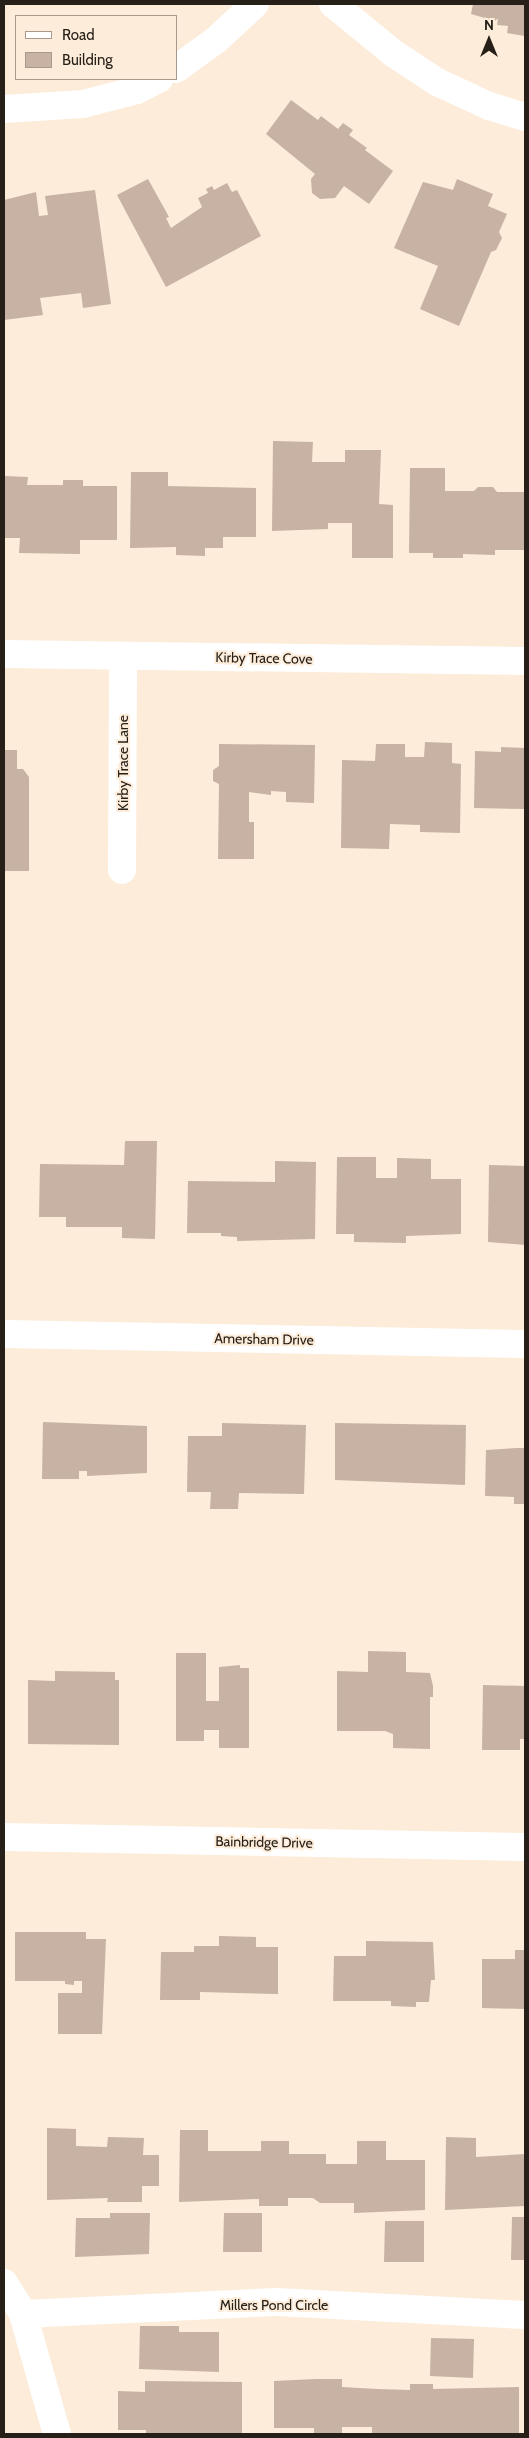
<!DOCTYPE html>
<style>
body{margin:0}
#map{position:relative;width:529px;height:2438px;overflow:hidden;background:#fdecd9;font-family:Cabin,sans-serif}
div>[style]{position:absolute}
.building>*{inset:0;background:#c7b2a4}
.street>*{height:28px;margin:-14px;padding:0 14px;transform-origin:14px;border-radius:14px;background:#fff}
span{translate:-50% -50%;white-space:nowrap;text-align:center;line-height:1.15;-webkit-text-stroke:4px #fdecd9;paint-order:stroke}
.street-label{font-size:14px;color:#262019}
.frame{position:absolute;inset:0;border:5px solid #262019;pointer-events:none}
.legend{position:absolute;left:15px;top:15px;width:162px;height:65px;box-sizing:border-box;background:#fdecd9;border:1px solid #a79a8c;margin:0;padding:6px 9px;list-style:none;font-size:15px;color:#262019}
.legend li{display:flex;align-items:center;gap:10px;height:25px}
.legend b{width:25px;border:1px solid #a79a8c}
.north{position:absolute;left:464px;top:15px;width:50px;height:50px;-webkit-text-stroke:4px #fdecd9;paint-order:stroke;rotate:0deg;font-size:14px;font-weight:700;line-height:20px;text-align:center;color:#262019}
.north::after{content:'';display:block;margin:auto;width:18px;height:22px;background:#262019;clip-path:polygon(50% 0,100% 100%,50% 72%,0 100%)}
</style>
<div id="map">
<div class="building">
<div style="clip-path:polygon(473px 4px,525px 4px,525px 36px,507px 33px,508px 26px,497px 25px,498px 18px,495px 21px,471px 14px)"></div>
<div style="clip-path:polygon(291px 100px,318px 120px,321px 116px,338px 129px,343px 123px,353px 130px,349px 135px,367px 148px,365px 150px,393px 171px,369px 204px,344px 186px,335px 198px,320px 199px,312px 193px,311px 179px,315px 174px,266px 134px)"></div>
<div style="clip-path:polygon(148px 179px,169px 217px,166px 218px,171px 228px,202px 207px,198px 198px,208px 193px,206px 189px,212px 186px,214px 190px,227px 183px,232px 192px,237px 190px,261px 236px,166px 287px,117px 195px)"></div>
<div style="clip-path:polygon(457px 179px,493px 194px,488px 206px,507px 214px,499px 232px,502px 238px,496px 250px,491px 252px,459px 326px,420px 309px,438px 266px,394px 248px,423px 182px,453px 190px)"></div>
<div style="clip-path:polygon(95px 190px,111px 304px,83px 308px,81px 293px,40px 298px,43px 315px,4px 320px,4px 200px,36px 192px,39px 216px,48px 215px,45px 196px)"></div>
<div style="clip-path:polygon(273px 441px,313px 442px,312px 462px,345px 462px,345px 450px,381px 450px,379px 504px,393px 505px,393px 558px,352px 558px,352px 523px,328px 523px,328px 529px,272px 531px)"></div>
<div style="clip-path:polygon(410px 468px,445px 468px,445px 491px,474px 491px,478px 487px,493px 487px,497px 492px,525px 492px,525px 550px,495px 550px,495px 555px,463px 554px,463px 558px,433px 558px,433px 553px,409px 553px)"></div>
<div style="clip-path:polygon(131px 472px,168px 472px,168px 486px,256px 488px,256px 537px,223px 537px,223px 548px,205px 548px,205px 556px,176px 555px,176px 547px,130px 548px)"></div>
<div style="clip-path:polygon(4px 476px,28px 477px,27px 485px,63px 485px,63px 480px,83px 480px,83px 486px,117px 486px,117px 540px,80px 540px,80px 554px,19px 553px,20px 538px,4px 538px)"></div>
<div style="clip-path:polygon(425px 742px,452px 743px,452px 763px,461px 764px,460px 833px,420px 832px,420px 825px,390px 824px,389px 849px,341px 848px,342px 760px,375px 761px,376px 744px,405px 744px,405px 757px,424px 757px)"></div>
<div style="clip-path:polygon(219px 744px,315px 745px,314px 803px,286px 802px,286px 792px,271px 791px,271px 795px,249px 792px,249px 822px,254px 822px,254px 859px,218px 859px,219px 784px,213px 781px,213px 770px,219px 766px)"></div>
<div style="clip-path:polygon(501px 747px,525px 748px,525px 809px,474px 808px,475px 751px,501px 752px)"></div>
<div style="clip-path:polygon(4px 750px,17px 750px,17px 769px,23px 769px,29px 777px,29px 871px,4px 871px)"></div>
<div style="clip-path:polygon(125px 1141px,157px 1141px,155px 1239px,122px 1238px,122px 1227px,66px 1227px,66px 1217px,39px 1217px,40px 1164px,124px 1165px)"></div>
<div style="clip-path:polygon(337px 1157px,376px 1157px,376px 1178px,397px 1178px,397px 1158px,431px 1159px,431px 1179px,461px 1179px,461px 1234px,406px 1236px,406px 1243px,354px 1242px,354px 1234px,336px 1234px)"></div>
<div style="clip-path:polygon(275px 1161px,316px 1162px,315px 1239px,237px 1241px,237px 1237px,221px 1236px,221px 1233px,187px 1233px,188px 1181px,275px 1182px)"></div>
<div style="clip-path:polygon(489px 1165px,525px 1166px,525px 1245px,488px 1242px)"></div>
<div style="clip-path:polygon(43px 1422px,147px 1426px,147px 1473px,87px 1476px,87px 1471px,79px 1471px,79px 1479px,42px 1479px)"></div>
<div style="clip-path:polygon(222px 1423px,306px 1425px,304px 1494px,239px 1493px,238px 1509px,210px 1509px,211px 1492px,187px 1492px,188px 1436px,222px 1436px)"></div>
<div style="clip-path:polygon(335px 1423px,466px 1425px,465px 1485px,335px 1480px)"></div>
<div style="clip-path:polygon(517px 1448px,525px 1448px,525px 1504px,514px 1504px,514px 1497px,485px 1496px,486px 1450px)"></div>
<div style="clip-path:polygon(368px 1651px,406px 1652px,406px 1672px,430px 1673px,433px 1686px,433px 1697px,430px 1697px,430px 1749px,393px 1748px,393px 1734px,385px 1731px,337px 1731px,337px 1671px,368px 1672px)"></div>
<div style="clip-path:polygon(176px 1653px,206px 1653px,206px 1701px,219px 1701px,219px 1667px,240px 1665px,240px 1668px,249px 1668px,249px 1748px,219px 1748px,219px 1730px,204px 1730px,204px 1741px,176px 1741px)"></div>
<div style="clip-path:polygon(55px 1671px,115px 1672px,115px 1680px,119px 1680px,119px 1745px,28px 1744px,28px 1680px,55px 1681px)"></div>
<div style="clip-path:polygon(483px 1685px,525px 1686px,525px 1739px,520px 1739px,520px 1750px,482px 1750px)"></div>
<div style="clip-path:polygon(15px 1932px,86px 1932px,86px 1939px,106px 1939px,102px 2034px,58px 2034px,58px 1993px,82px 1993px,82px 1981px,74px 1981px,74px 1985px,65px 1984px,65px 1981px,15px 1981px)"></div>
<div style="clip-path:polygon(219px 1936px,256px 1937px,256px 1947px,278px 1947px,278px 1994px,200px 1992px,200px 2000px,160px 2000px,161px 1952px,194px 1952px,194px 1946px,219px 1946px)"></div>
<div style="clip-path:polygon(366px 1941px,433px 1942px,435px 1980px,431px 1980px,429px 2002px,416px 2002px,416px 2007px,391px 2006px,391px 2001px,333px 2001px,334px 1956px,366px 1956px)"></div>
<div style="clip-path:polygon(515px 1950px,525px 1950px,525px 2009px,482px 2008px,482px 1959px,515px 1959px)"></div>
<div style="clip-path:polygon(47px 2128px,76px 2129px,76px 2146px,107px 2147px,108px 2137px,144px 2138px,143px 2155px,159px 2155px,159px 2186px,142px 2186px,142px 2202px,107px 2202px,108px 2198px,47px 2200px)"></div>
<div style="clip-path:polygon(180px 2130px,208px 2130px,208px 2151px,261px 2151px,261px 2141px,289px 2141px,289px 2154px,326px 2154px,326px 2164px,357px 2164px,357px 2141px,386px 2141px,386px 2160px,425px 2160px,425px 2210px,354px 2213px,354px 2203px,320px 2203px,313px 2198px,288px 2198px,288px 2206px,259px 2206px,259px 2199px,179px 2202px)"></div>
<div style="clip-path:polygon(446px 2137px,476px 2138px,476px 2157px,525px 2154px,525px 2206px,445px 2210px)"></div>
<div style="clip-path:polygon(110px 2213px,150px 2213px,149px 2254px,75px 2257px,76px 2218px,110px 2218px)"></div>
<div style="clip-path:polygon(224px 2213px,262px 2213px,262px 2252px,223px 2252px)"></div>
<div style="clip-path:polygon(512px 2217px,525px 2217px,525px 2260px,511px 2260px)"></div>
<div style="clip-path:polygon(385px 2221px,424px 2221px,424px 2262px,384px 2262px)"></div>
<div style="clip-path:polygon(140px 2326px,179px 2326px,179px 2332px,219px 2332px,219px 2372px,139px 2369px)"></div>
<div style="clip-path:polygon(431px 2338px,474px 2339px,473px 2378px,430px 2376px)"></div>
<div style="clip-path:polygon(316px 2379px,342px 2379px,342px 2387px,377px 2389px,410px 2390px,410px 2384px,433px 2384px,433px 2389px,519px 2387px,519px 2434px,372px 2434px,372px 2427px,342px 2427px,342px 2434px,314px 2434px,314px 2428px,274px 2428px,274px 2381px)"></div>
<div style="clip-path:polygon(145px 2381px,242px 2382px,242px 2434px,146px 2434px,146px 2430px,118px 2430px,118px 2391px,145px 2392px)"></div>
</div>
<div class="street">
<div style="left:333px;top:4px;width:77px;rotate:39.2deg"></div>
<div style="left:393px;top:53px;width:53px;rotate:33.4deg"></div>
<div style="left:437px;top:82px;width:57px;rotate:24.8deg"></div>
<div style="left:489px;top:106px;width:38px;rotate:17deg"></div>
<div style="left:176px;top:69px;width:49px;rotate:-35.9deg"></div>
<div style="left:216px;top:40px;width:53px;rotate:-42.7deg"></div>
<div style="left:4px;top:109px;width:79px;rotate:-3.6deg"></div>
<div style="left:83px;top:104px;width:56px;rotate:-14.5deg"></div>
<div style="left:137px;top:90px;width:25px;rotate:-27deg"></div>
<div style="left:4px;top:654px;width:521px;rotate:0.77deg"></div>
<div style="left:122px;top:870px;width:214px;rotate:-89.7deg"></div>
<div style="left:4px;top:1334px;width:521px;rotate:1.1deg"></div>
<div style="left:4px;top:1837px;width:521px;rotate:1.1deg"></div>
<div style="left:4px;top:2283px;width:36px;rotate:58deg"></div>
<div style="left:23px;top:2314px;width:125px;rotate:74.2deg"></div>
<div style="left:23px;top:2314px;width:254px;rotate:-2.7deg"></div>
<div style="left:277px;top:2302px;width:248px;rotate:3deg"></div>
</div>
<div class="street-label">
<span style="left:264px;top:658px;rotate:1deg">Kirby Trace Cove</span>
<span style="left:123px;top:763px;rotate:-90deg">Kirby Trace Lane</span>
<span style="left:264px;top:1339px;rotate:1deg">Amersham Drive</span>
<span style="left:264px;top:1842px;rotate:1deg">Bainbridge Drive</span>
<span style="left:274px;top:2305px">Millers Pond Circle</span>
</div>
<div class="frame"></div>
<ul class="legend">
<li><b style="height:6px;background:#fff"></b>Road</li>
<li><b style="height:14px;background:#c7b2a4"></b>Building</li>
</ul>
<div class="north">N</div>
</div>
